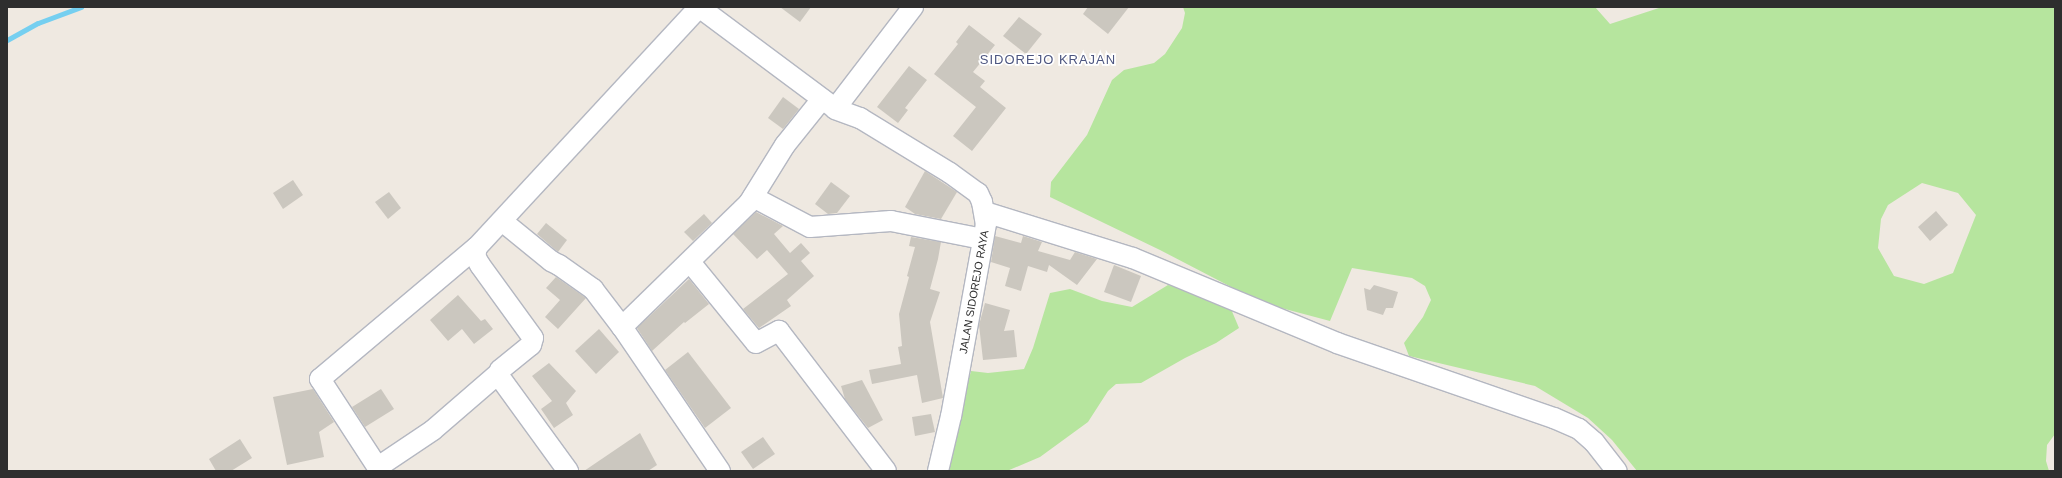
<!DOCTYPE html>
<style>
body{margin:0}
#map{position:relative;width:2062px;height:478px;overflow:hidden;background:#efe9e1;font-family:Helvetica,sans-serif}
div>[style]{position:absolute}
.green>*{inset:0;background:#b6e59e}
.stream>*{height:5px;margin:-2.5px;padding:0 2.5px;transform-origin:2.5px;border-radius:2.5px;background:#75cff0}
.building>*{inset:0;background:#cbc7bf}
.roads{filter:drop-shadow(1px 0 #b4b7c1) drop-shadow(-1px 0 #b4b7c1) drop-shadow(0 1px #b4b7c1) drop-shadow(0 -1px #b4b7c1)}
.minor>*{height:20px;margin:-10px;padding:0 10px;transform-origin:10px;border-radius:10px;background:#fff}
span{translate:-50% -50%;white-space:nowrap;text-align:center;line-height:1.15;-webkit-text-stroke:3.5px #fff;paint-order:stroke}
.street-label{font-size:11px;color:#2e2e2e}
.quarter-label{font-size:13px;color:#4d5680;letter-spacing:1px}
.frame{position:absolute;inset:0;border:8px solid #2e2e2e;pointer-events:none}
</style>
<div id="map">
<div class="green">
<div style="clip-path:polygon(evenodd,1183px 7px,1595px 7px,1610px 24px,1662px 7px,2055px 7px,2055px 434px,2047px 445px,2046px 461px,2049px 471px,1637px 471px,1612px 440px,1588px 418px,1535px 386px,1409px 356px,1404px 343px,1423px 317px,1431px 300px,1425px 286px,1412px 278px,1352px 268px,1330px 321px,1262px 303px,1160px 250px,1050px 197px,1051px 182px,1087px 135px,1112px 80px,1124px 70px,1154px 63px,1165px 54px,1182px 28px,1185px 13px,1183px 7px,1922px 183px,1958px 193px,1976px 215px,1953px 273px,1924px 284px,1894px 276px,1878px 248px,1881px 219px,1888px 205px,1922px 183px)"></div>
<div style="clip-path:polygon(1168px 285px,1192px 290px,1231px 309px,1239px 328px,1216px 343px,1185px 358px,1141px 383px,1116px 384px,1108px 391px,1088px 422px,1040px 457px,1007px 471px,942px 471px,953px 439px,971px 371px,988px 373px,1024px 369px,1033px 348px,1050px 293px,1070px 289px,1102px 301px,1132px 307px)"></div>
</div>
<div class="stream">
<div style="left:7px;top:40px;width:35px;rotate:-29deg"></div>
<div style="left:38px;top:23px;width:46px;rotate:-20.4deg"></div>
</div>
<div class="building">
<div style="clip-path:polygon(780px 7px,811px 7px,800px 22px)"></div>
<div style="clip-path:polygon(1088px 7px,1129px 7px,1108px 34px,1083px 14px)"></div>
<div style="clip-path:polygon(1019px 17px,1042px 34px,1026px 54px,1003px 36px)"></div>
<div style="clip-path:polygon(969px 25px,995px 45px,973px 72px,985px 81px,980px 87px,1006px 108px,972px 151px,953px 136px,976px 107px,934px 74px,958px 44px,956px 42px)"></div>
<div style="clip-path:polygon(909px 66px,927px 80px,905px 108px,908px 110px,898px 123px,877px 107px)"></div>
<div style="clip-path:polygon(783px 97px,799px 109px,783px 129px,768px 118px)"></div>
<div style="clip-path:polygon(925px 171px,957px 192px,941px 219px,915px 214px,905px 207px)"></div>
<div style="clip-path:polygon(293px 180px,303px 195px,283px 209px,273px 193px)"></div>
<div style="clip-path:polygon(831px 182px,850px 196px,837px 213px,828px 214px,815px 204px)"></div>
<div style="clip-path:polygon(389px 192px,401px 208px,388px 219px,375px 202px)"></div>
<div style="clip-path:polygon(1936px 211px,1948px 225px,1930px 241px,1918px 227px)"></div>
<div style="clip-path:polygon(756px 212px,783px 226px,774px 234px,790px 253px,801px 243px,810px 253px,801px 261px,814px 276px,787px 300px,791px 306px,759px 328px,743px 309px,788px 274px,767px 250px,757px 259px,733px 234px)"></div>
<div style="clip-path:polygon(704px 214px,712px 223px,693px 241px,684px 232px)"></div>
<div style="clip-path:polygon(546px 223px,567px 240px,558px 252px,537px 234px)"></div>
<div style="clip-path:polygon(995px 236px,1021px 243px,1023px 236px,1042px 242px,1038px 251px,1070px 260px,1075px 252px,1097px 259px,1077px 285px,1049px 265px,1047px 272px,1028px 266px,1021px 291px,1005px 286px,1010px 268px,991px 262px)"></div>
<div style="clip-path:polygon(911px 237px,941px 242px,938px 259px,930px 289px,940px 292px,930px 322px,943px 398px,922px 403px,917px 375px,872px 384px,869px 370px,901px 364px,898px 347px,902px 346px,899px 314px,909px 277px,907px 276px,915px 247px,909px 246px)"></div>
<div style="clip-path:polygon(1114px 265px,1141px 276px,1131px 302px,1104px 292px)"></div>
<div style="clip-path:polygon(556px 277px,586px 298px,558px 329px,545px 317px,560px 300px,546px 288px)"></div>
<div style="clip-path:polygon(689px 279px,709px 304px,685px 323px,684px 322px,652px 351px,637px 328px)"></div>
<div style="clip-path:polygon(1374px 285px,1398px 292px,1393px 308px,1386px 308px,1383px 315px,1367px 310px,1364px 288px,1370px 290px)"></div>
<div style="clip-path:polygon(458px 295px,481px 321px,485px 319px,493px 329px,474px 344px,462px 329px,448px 341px,430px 320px)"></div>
<div style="clip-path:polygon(985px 303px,1010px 310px,1004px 331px,1014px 330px,1017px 357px,983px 360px,979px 325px)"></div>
<div style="clip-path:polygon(599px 329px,619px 352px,596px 374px,575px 351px)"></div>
<div style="clip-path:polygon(688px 352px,731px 408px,705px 428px,665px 370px)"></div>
<div style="clip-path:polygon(549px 363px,576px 391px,566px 403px,573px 415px,554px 428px,541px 409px,552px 401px,532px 376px)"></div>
<div style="clip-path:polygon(862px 380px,883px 420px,868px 428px,845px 399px,841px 386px)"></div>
<div style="clip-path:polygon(313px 389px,334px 422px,319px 432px,324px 457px,287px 465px,273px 397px)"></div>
<div style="clip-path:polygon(381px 389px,394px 409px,365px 427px,352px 407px)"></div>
<div style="clip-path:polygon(931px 414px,935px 432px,915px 436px,912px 417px)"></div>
<div style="clip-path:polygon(640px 433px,657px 465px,648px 471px,584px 471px)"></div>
<div style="clip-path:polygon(763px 437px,775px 454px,753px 469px,741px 452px)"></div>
<div style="clip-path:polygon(240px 439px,252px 458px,231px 471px,216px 471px,209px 459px)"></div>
</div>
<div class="roads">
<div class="minor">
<div style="left:699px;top:7px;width:167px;rotate:36.7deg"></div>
<div style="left:913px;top:7px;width:128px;rotate:127.4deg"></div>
<div style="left:835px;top:109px;width:27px;rotate:20deg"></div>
<div style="left:860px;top:118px;width:105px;rotate:31.4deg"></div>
<div style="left:950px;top:173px;width:34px;rotate:36deg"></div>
<div style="left:978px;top:193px;width:10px;rotate:66deg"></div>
<div style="left:982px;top:202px;width:22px;rotate:80deg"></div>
<div style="left:986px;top:224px;width:195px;rotate:100.3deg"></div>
<div style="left:951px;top:416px;width:57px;rotate:103.3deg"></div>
<div style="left:753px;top:197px;width:64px;rotate:27.8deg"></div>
<div style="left:810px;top:227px;width:81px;rotate:-4.2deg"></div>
<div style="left:891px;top:221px;width:94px;rotate:11.1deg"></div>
<div style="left:985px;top:212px;width:155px;rotate:17.3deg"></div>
<div style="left:1133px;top:258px;width:221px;rotate:22.6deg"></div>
<div style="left:1337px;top:343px;width:230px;rotate:19.1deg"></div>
<div style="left:1554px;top:418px;width:27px;rotate:24deg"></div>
<div style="left:1579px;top:429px;width:20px;rotate:41deg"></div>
<div style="left:1594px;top:442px;width:37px;rotate:52deg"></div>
<div style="left:502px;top:221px;width:63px;rotate:39.2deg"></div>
<div style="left:551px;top:261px;width:9px;rotate:27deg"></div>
<div style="left:559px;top:265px;width:42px;rotate:35.2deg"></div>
<div style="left:593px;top:289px;width:48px;rotate:52.7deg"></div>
<div style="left:690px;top:262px;width:104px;rotate:50.8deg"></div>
<div style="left:756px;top:343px;width:26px;rotate:-28deg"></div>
<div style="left:779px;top:331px;width:176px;rotate:52.6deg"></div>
<div style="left:378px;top:467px;width:66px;rotate:-33.9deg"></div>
<div style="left:433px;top:430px;width:87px;rotate:-40.8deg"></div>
<div style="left:380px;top:471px;width:110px;rotate:-123.1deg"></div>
<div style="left:320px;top:379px;width:205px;rotate:-40.1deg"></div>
<div style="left:568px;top:471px;width:117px;rotate:-126deg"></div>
<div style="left:499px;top:376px;width:6px;rotate:-81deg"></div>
<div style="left:500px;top:370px;width:40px;rotate:-39deg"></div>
<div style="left:531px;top:345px;width:7px;rotate:-74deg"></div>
<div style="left:533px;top:338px;width:90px;rotate:-126deg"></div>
<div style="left:480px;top:265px;width:10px;rotate:-119deg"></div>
<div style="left:475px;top:256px;width:9px;rotate:-77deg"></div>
<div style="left:477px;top:247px;width:327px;rotate:-47.2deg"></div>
<div style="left:720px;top:471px;width:174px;rotate:-124.2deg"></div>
<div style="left:622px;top:327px;width:177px;rotate:-44.3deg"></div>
<div style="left:749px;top:203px;width:68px;rotate:-58.2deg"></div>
<div style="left:785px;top:145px;width:59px;rotate:-51.2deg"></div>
</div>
</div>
<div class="street-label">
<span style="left:974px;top:292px;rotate:-80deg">JALAN SIDOREJO RAYA</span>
</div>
<div class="quarter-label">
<span style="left:1048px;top:60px">SIDOREJO KRAJAN</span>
</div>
<div class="frame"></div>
</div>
